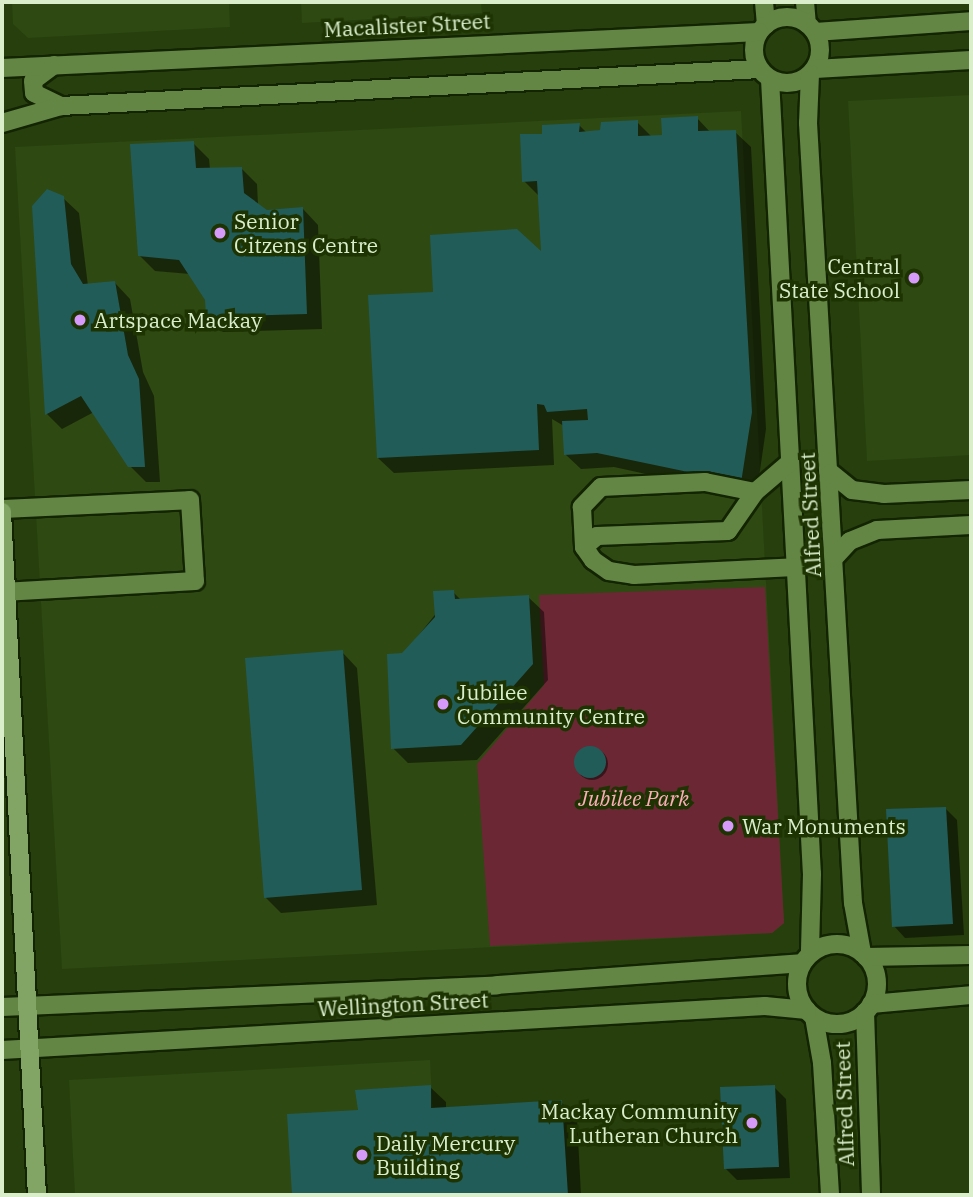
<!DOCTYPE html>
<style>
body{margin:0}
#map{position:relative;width:973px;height:1197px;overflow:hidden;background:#273f0d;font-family:"IBM Plex Serif",serif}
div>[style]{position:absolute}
.built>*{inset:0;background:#2e4911}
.green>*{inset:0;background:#6b2834}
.shadow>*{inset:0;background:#0007}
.round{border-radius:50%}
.building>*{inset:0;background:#215c59}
.roads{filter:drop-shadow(2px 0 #132403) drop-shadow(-2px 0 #132403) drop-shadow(0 2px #132403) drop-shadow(0 -2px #132403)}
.minor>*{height:18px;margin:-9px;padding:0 9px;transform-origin:9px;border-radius:9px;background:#638645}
.minor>.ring{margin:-9px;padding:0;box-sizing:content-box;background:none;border:18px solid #638645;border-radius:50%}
.major>*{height:18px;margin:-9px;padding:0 9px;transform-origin:9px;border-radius:9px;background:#82a566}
.dots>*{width:19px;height:19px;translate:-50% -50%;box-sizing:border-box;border:4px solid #1d3402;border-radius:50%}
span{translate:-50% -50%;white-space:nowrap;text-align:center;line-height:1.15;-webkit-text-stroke:7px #1d3402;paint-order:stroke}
.street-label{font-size:21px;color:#daeecc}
.poi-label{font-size:21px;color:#daeecc}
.left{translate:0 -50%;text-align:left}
.right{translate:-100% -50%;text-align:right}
.park-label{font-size:21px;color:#fdaeb7;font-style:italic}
.frame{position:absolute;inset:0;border:4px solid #daeecc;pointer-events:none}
</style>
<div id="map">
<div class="built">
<div style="clip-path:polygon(12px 2px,229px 2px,230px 27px,28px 38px,13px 24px)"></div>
<div style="clip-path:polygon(301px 2px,481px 2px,482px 13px,302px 23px)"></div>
<div style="clip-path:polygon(971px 95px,971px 455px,867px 461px,848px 101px)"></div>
<div style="clip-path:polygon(741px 111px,784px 923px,772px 933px,62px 969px,15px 147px)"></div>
<div style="clip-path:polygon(430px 1060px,437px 1195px,75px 1195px,69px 1080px)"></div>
</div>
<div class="green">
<div style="clip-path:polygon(765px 587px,784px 923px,772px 933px,490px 946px,477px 764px,544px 685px,539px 595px)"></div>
</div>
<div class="shadow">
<div style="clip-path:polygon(697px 118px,711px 133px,735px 132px,751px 147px,766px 429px,756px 498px,614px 467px,581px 469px,565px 454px,564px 426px,552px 419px,554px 465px,394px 473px,378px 458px,435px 294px,543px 255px,540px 197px,524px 181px,544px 135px,579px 125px,587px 133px,637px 122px,652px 137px,664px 137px)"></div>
<div style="clip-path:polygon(193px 143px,209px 159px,210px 169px,241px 168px,257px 184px,258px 205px,267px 211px,303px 209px,318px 225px,322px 329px,223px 332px,208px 317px,207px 299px,190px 274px,155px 271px,139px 255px)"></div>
<div style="clip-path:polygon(63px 198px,79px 213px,88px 286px,115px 283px,130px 299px,143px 372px,154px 396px,160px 482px,146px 482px,130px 466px,94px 412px,62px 429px,47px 414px)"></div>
<div style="clip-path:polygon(453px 592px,461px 600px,528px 597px,544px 612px,548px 680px,477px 760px,408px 763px,393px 748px,403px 655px)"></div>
<div style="clip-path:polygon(342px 652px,357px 668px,377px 905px,281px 913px,266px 898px)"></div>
<div class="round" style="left:576px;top:748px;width:32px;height:32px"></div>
<div style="clip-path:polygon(946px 809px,957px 820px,964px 935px,905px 938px,894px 926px)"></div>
<div style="clip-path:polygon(430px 1087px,446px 1102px,446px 1109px,561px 1102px,577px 1118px,581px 1195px,293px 1195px,288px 1116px,360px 1112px)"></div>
<div style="clip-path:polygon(774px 1087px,786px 1099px,790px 1178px,737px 1180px,725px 1168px)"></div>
</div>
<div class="building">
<div style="clip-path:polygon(698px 116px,698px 131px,736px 130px,752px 412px,741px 483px,597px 453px,564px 455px,562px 421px,588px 420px,587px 409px,547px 412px,544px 405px,537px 404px,539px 450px,377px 458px,368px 295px,433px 292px,430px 235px,517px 229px,541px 251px,537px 181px,522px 182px,520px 134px,542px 134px,542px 125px,580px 123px,579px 132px,600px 130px,601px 122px,638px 120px,638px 136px,662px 135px,661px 118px)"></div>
<div style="clip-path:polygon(194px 141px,196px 168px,242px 167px,244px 193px,267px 210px,303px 207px,307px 314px,206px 317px,205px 300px,179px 260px,138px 256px,130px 144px)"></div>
<div style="clip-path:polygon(47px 189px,64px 196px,71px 264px,83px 284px,115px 281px,128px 355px,139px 379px,145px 467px,128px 467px,81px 396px,45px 415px,32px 206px)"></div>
<div style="clip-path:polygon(454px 590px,455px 599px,529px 595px,533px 664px,461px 745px,391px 749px,387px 654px,402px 653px,435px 617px,433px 591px)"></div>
<div style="clip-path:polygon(343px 650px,362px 890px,264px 898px,245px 658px)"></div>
<div class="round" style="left:574px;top:746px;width:32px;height:32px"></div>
<div style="clip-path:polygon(946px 807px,953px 924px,892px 927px,886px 809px)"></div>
<div style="clip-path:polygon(431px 1085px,431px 1108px,562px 1100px,568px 1195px,292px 1195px,287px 1114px,358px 1110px,355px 1090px)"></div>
<div style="clip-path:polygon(775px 1085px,779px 1167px,724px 1169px,720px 1087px)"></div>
</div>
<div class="roads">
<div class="minor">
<div style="left:764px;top:2px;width:23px;rotate:85deg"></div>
<div style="left:805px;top:2px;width:22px;rotate:85deg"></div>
<div class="ring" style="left:754px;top:17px;width:48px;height:48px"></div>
<div style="left:815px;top:32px;width:156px;rotate:-4deg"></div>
<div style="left:54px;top:65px;width:26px;rotate:143deg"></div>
<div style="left:33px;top:81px;width:12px;rotate:85deg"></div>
<div style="left:34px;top:93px;width:30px;rotate:26deg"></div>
<div style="left:2px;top:68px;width:758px;rotate:-2.72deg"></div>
<div style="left:815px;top:69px;width:156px;rotate:-3.3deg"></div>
<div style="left:810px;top:74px;width:49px;rotate:92.3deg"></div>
<div style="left:808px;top:123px;width:781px;rotate:86.7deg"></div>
<div style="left:853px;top:903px;width:51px;rotate:79.8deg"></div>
<div style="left:770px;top:79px;width:796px;rotate:86.98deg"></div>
<div style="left:812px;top:874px;width:79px;rotate:91.5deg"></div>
<div style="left:2px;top:123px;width:61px;rotate:-16.1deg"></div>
<div style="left:61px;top:106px;width:699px;rotate:-3.03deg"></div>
<div style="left:789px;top:463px;width:45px;rotate:139.5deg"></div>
<div style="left:755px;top:492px;width:51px;rotate:-168.7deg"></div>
<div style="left:705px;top:482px;width:104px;rotate:177.2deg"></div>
<div style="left:601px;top:487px;width:28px;rotate:134deg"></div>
<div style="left:582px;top:507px;width:40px;rotate:87.1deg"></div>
<div style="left:584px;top:547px;width:16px;rotate:55deg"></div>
<div style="left:593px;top:560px;width:19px;rotate:35deg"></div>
<div style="left:609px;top:571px;width:25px;rotate:9deg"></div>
<div style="left:634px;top:575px;width:161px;rotate:-2.8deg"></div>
<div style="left:831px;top:473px;width:27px;rotate:39deg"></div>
<div style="left:852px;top:490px;width:32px;rotate:7deg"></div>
<div style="left:884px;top:494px;width:87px;rotate:-2.6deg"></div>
<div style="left:2px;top:509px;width:188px;rotate:-2.7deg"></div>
<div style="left:190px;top:500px;width:81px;rotate:86.5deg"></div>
<div style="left:195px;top:581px;width:188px;rotate:176.7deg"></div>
<div style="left:584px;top:547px;width:17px;rotate:-40deg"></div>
<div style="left:597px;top:536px;width:131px;rotate:-2.2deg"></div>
<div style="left:728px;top:531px;width:47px;rotate:-55.3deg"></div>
<div style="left:834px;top:558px;width:23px;rotate:-47deg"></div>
<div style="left:850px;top:541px;width:29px;rotate:-22deg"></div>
<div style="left:877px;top:530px;width:94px;rotate:-3deg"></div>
<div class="ring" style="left:797px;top:944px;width:62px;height:62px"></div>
<div style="left:866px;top:957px;width:105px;rotate:-1.1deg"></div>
<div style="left:871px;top:1004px;width:100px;rotate:-5.1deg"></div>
<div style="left:2px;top:1007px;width:495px;rotate:-2.5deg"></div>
<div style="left:497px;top:985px;width:306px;rotate:-4.1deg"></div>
<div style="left:865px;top:1012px;width:183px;rotate:88.1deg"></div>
<div style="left:814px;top:1017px;width:47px;rotate:80.1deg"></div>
<div style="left:822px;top:1063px;width:132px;rotate:86.5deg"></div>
<div style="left:2px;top:1050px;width:764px;rotate:-3.3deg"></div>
<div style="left:765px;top:1006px;width:42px;rotate:5.4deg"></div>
</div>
<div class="major">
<div style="left:2px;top:512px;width:684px;rotate:87.07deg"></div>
</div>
</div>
<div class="dots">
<div style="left:220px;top:233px;background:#d69bfa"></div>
<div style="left:914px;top:278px;background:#d69bfa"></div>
<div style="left:80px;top:320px;background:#d69bfa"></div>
<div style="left:443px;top:704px;background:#d69bfa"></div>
<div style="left:728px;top:826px;background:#d69bfa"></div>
<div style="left:752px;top:1123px;background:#d69bfa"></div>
<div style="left:362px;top:1155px;background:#d69bfa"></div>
</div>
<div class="street-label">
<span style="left:407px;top:25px;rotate:-3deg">Macalister Street</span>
<span style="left:810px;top:515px;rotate:-93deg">Alfred Street</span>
<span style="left:403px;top:1004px;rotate:-3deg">Wellington Street</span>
<span style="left:844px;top:1104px;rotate:-92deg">Alfred Street</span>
</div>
<div class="poi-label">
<span class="left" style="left:234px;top:233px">Senior<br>Citzens Centre</span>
<span class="right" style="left:900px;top:278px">Central<br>State School</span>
<span class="left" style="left:94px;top:320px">Artspace Mackay</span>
<span class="left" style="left:457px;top:704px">Jubilee<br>Community Centre</span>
<span class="left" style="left:742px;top:826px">War Monuments</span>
<span class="right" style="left:738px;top:1123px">Mackay Community<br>Lutheran Church</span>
<span class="left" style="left:376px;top:1155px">Daily Mercury<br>Building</span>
</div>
<div class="park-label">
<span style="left:634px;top:798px">Jubilee Park</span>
</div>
<div class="frame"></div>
</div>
